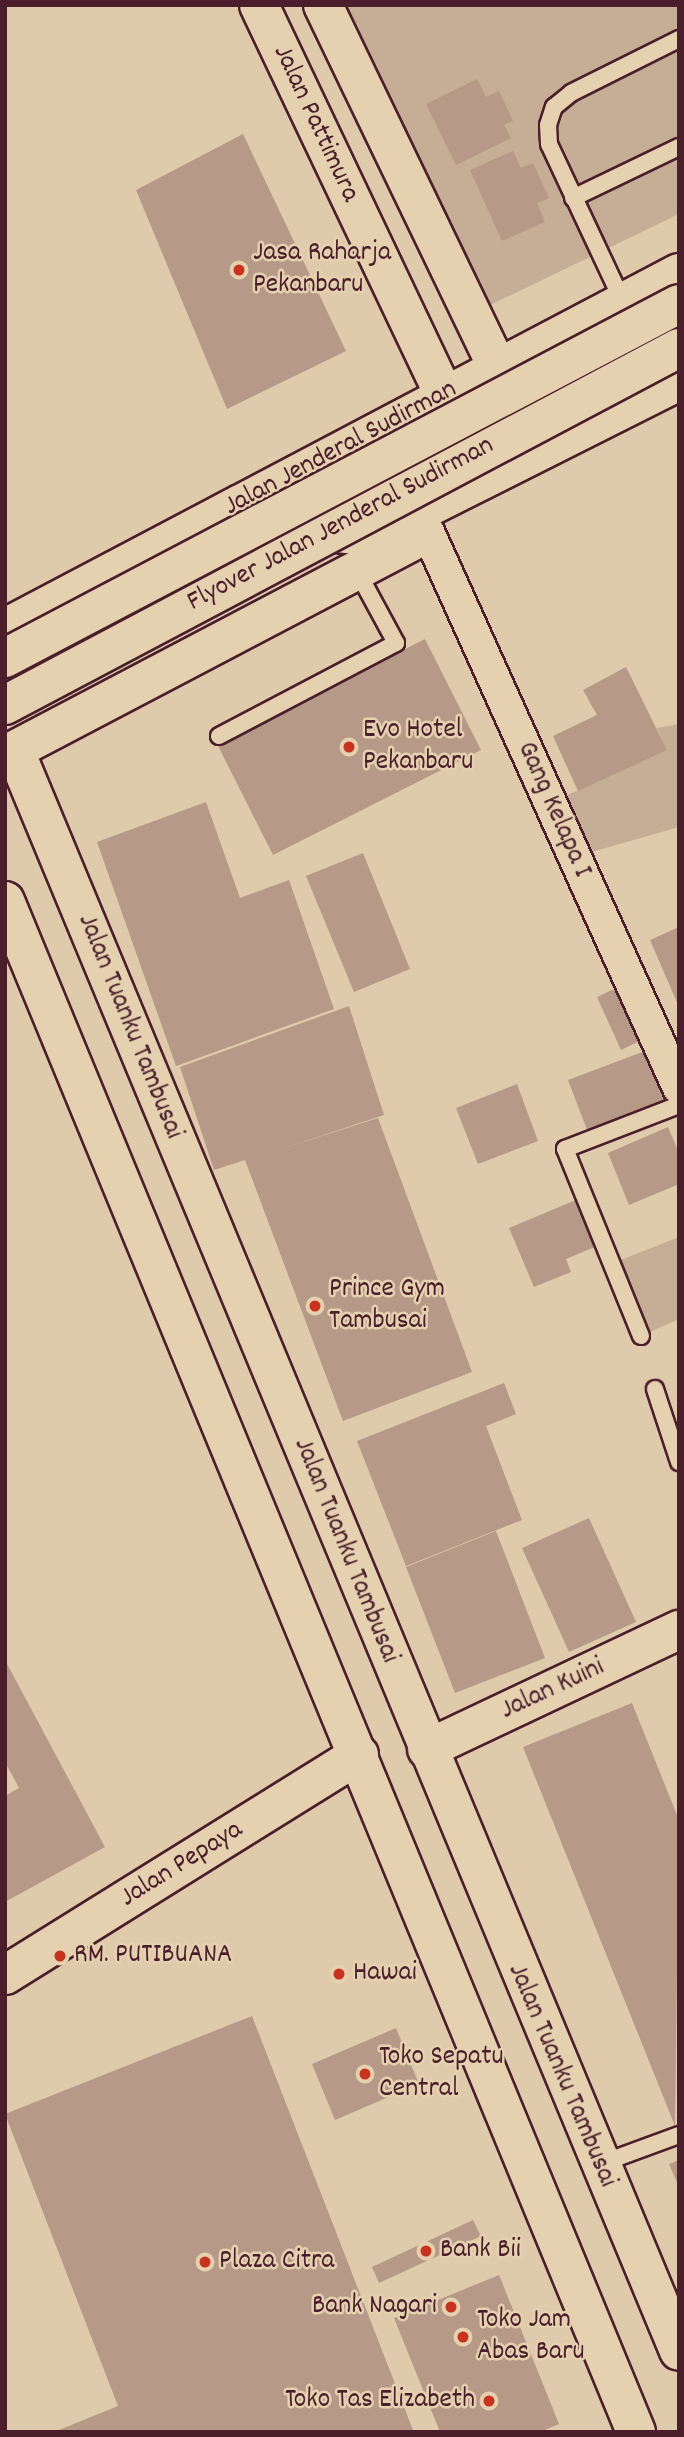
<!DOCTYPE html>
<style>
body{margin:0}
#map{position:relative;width:684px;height:2437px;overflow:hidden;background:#dfcaab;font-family:Dekko,sans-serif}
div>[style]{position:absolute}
.green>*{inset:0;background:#c6ad95}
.building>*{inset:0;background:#b69987}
.roads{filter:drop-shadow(2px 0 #4a1f2b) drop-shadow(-2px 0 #4a1f2b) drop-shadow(0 2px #4a1f2b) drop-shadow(0 -2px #4a1f2b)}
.lane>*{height:16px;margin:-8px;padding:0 8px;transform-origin:8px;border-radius:8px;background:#e5d1b0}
.street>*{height:32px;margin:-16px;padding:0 16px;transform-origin:16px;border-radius:16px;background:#e5d1b0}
.secondary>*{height:38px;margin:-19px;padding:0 19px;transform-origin:19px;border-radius:19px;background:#e5d1b0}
.primary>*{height:38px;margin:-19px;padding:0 19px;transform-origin:19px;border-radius:19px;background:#e5d1b0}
.bridges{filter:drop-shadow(2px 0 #4a1f2b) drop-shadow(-2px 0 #4a1f2b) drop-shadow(0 2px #4a1f2b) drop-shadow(0 -2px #4a1f2b)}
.primary-bridge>*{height:38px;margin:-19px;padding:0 19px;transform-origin:19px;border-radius:19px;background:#e5d1b0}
.dots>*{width:19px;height:19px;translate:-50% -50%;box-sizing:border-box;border:4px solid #e5d1b0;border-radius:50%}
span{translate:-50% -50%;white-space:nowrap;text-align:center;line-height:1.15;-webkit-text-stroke:5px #e5d1b0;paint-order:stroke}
.street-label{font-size:28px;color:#4a1f2b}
.poi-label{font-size:28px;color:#4a1f2b}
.left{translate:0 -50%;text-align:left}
.right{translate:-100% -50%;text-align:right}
.frame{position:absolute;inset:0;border:7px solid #4a1f2b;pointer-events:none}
</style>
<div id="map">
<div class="green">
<div style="clip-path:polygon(343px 5px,679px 5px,679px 214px,486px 307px)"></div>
<div style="clip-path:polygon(679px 724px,679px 827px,574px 857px,550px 803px,666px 750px,657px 728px)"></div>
<div style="clip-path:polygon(679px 1237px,679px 1319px,641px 1336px,613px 1263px)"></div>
</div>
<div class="building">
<div style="clip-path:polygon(477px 79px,486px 97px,499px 91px,513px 121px,504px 125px,511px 138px,456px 165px,426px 104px)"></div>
<div style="clip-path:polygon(243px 134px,346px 351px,227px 409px,136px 190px)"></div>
<div style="clip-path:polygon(513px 151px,521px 168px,533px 163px,549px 198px,537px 203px,545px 222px,502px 241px,470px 170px)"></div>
<div style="clip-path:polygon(425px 639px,481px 750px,273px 855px,217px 744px)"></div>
<div style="clip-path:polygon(626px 667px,667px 750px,578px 791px,553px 736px,597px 715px,583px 690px)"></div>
<div style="clip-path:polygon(206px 802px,240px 898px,289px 880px,334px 1009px,176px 1066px,97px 842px)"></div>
<div style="clip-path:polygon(363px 853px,410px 969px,354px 992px,306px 876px)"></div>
<div style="clip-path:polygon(679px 927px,679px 1007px,650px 940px)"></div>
<div style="clip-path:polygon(627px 983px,652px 1035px,621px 1050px,597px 997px)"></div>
<div style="clip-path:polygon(349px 1006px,384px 1115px,272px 1152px,378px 1118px,472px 1372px,343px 1421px,245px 1160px,214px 1170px,180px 1067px)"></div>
<div style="clip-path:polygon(661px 1045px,679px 1100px,589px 1135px,568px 1080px)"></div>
<div style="clip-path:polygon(517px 1084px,538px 1141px,478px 1164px,456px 1108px)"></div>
<div style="clip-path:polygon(668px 1127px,679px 1153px,679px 1184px,629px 1205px,608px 1153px)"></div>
<div style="clip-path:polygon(588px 1195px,607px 1242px,566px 1259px,571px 1272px,534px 1287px,509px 1228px)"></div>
<div style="clip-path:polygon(504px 1383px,516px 1414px,486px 1426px,522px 1520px,406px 1566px,357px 1441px)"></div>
<div style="clip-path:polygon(589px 1518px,636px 1622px,569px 1652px,522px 1548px)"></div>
<div style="clip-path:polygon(496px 1531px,545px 1658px,455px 1693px,406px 1567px)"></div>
<div style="clip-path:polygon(5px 1660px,105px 1847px,5px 1902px,5px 1796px,19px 1788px,5px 1762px)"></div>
<div style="clip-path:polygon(632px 1703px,679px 1820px,675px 2126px,523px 1747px)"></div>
<div style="clip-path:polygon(252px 2016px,413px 2430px,54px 2432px,118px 2406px,5px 2114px)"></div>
<div style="clip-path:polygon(396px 2028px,419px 2084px,335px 2120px,312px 2064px)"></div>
<div style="clip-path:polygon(679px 2160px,679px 2187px,669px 2164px)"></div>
<div style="clip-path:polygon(473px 2220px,481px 2236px,379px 2283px,372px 2267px)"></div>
<div style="clip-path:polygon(499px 2275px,559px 2424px,540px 2432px,440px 2432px,394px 2318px)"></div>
</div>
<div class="roads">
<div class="lane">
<div style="left:573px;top:198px;width:118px;rotate:-25.7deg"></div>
<div style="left:623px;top:302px;width:174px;rotate:-115.1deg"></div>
<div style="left:549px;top:144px;width:19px;rotate:-93deg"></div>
<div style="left:548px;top:125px;width:19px;rotate:-72deg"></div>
<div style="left:554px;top:107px;width:22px;rotate:-39deg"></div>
<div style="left:571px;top:93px;width:121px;rotate:-26.6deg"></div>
<div style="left:219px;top:736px;width:200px;rotate:-27.7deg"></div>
<div style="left:396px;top:643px;width:84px;rotate:-118.4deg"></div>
<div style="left:641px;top:1336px;width:202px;rotate:-112.1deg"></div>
<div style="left:565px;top:1149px;width:122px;rotate:-21.1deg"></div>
<div style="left:655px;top:1389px;width:77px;rotate:71.8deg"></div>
<div style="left:600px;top:2164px;width:84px;rotate:-20.2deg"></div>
</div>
<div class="street">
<div style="left:428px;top:532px;width:610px;rotate:65.7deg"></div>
</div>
<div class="secondary">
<div style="left:427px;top:1749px;width:279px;rotate:-25.3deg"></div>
<div style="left:5px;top:1975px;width:417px;rotate:-31.9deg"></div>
</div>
<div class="primary">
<div style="left:259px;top:5px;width:431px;rotate:64.6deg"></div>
<div style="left:444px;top:394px;width:45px;rotate:131.4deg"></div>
<div style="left:414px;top:428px;width:36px;rotate:152deg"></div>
<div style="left:323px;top:5px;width:399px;rotate:64.3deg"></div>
<div style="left:319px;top:512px;width:26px;rotate:53deg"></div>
<div style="left:335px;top:533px;width:36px;rotate:5deg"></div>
<div style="left:371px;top:536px;width:345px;rotate:-26.7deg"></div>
<div style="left:5px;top:628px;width:762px;rotate:-27.78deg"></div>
<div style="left:15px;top:751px;width:1732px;rotate:67.46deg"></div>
<div style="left:5px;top:755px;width:458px;rotate:-27.7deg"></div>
<div style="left:5px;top:901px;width:1656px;rotate:67.6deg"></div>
</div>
</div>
<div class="bridges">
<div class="primary-bridge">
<div style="left:5px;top:658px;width:761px;rotate:-27.71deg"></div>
<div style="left:5px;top:705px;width:763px;rotate:-27.91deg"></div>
</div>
</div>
<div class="dots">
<div style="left:239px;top:270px;background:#c8321e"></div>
<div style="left:349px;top:747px;background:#c8321e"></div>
<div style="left:315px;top:1306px;background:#c8321e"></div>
<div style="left:60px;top:1956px;background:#c8321e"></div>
<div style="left:339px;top:1974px;background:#c8321e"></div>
<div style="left:365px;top:2074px;background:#c8321e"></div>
<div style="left:426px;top:2251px;background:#c8321e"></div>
<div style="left:205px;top:2262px;background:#c8321e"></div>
<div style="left:451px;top:2307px;background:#c8321e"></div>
<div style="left:463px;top:2337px;background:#c8321e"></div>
<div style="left:489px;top:2401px;background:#c8321e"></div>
</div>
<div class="street-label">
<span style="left:315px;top:124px;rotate:65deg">Jalan Pattimura</span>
<span style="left:341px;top:449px;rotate:-28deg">Jalan Jenderal Sudirman</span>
<span style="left:341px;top:525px;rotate:-28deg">Flyover Jalan Jenderal Sudirman</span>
<span style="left:553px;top:810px;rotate:66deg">Gang Kelapa I</span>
<span style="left:129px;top:1027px;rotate:68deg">Jalan Tuanku Tambusai</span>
<span style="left:345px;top:1551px;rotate:68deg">Jalan Tuanku Tambusai</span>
<span style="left:553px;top:1690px;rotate:-25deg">Jalan Kuini</span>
<span style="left:182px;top:1865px;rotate:-32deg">Jalan Pepaya</span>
<span style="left:561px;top:2076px;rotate:67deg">Jalan Tuanku Tambusai</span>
</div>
<div class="poi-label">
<span class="left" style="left:253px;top:270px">Jasa Raharja<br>Pekanbaru</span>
<span class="left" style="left:363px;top:747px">Evo Hotel<br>Pekanbaru</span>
<span class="left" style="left:329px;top:1306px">Prince Gym<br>Tambusai</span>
<span class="left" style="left:74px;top:1956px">RM. PUTIBUANA</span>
<span class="left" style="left:353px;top:1974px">Hawai</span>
<span class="left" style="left:379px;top:2074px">Toko Sepatu<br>Central</span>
<span class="left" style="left:440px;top:2251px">Bank Bii</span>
<span class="left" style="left:219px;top:2262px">Plaza Citra</span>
<span class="right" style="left:437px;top:2307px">Bank Nagari</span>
<span class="left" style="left:477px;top:2337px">Toko Jam<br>Abas Baru</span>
<span class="right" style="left:475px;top:2401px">Toko Tas Elizabeth</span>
</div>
<div class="frame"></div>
</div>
